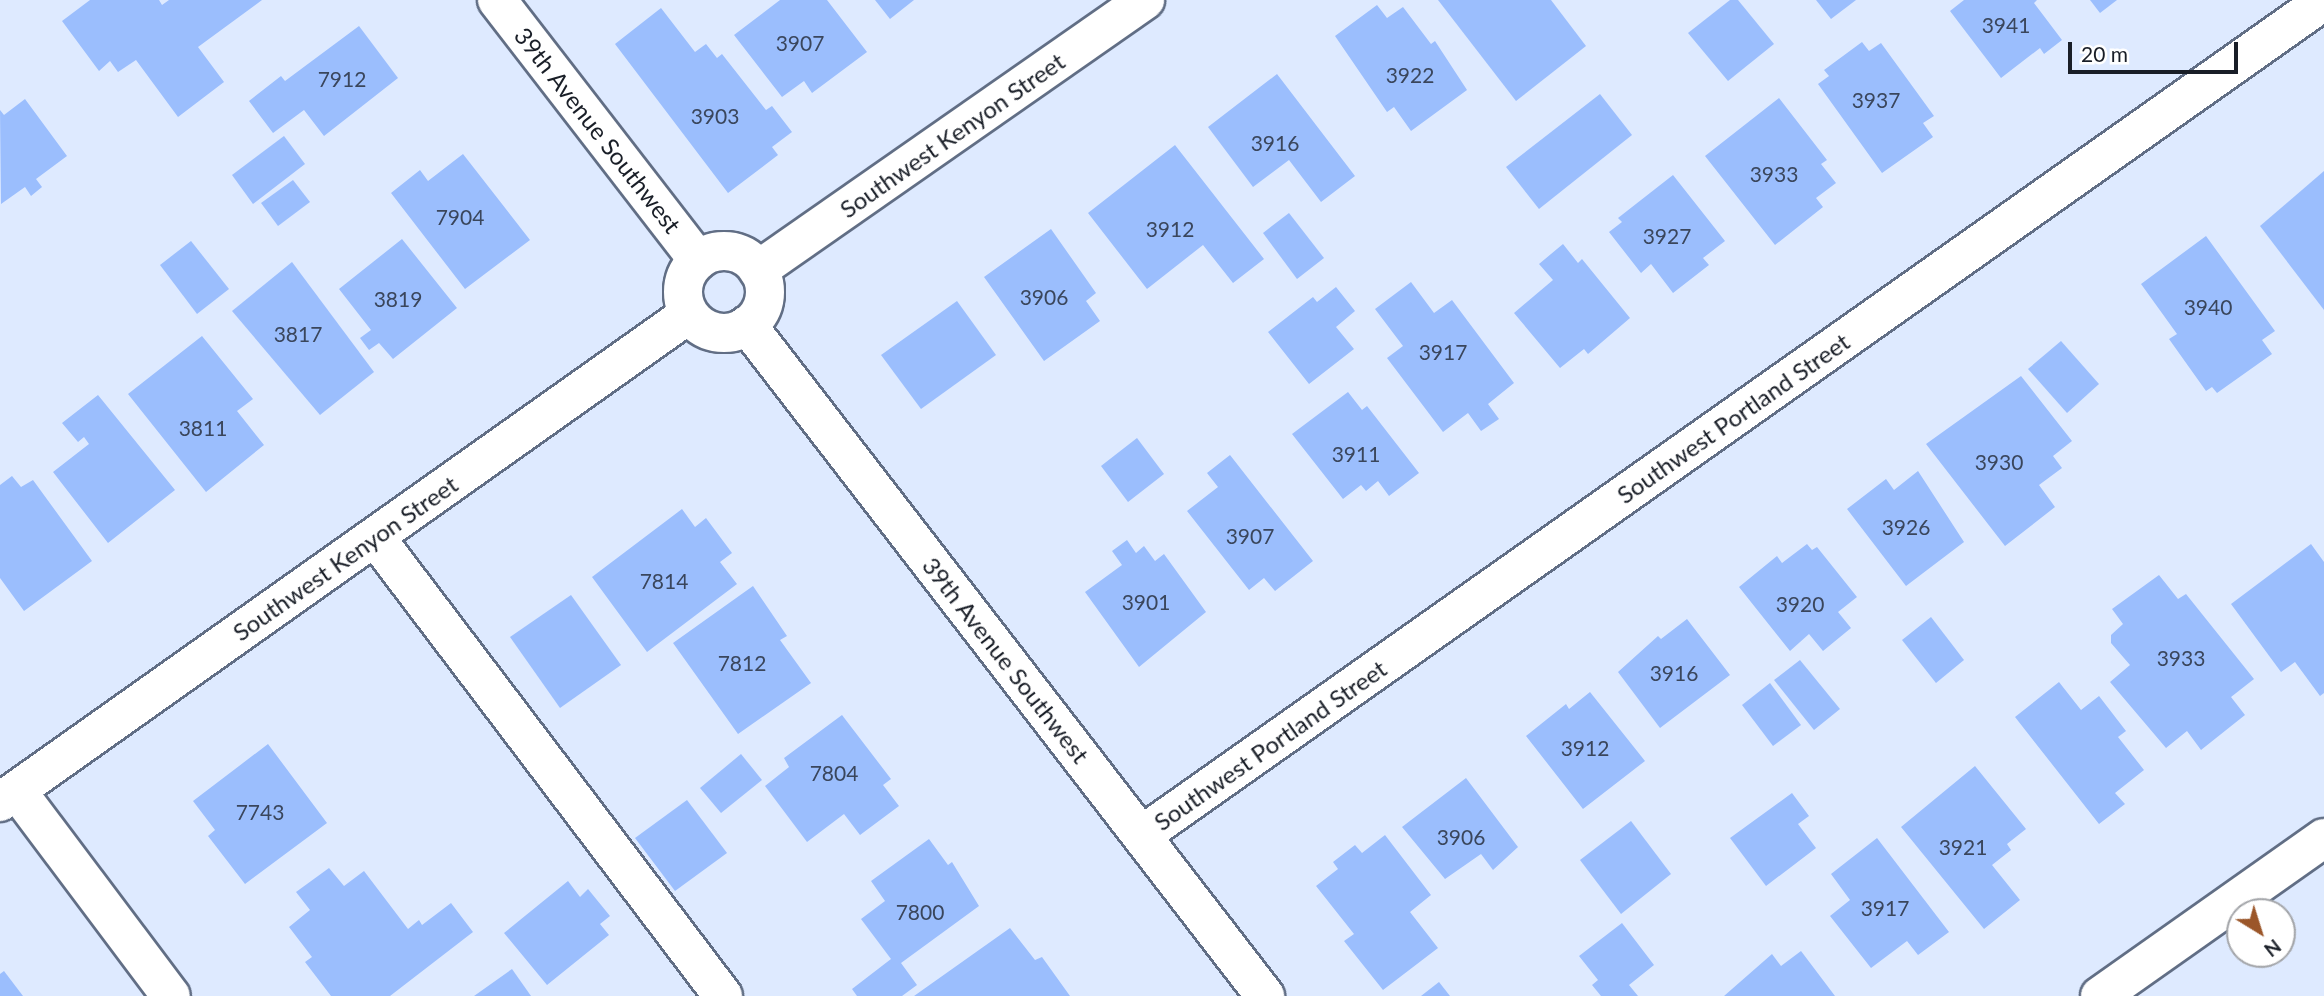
<!DOCTYPE html>
<style>
body{margin:0}
#map{position:relative;width:2324px;height:996px;overflow:hidden;background:#deeaff;font-family:Lato,sans-serif}
div>[style]{position:absolute}
.building>*{inset:0;background:#9bbefd}
.roads{filter:drop-shadow(2px 0 #616e85) drop-shadow(-2px 0 #616e85) drop-shadow(0 2px #616e85) drop-shadow(0 -2px #616e85)}
.minor>*{height:38px;margin:-19px;padding:0 19px;transform-origin:19px;border-radius:19px;background:#fff}
.minor>.ring{margin:-19px;padding:0;box-sizing:content-box;background:none;border:38px solid #fff;border-radius:50%}
span{translate:-50% -50%;white-space:nowrap;text-align:center;line-height:1.15;-webkit-text-stroke:6px #fff;paint-order:stroke}
.number-label{font-size:21px;color:#3a465c}
.number-label span{-webkit-text-stroke-width:0}
.street-label{font-size:24px;color:#191e27}
.north{position:absolute;left:2226px;top:898px;width:70px;height:70px;box-sizing:border-box;background:#fff;border:2px solid #a3a5a9;border-radius:50%;rotate:142deg;font-size:19px;font-weight:700;line-height:28px;text-align:center;color:#191e27}
.north::after{content:'';display:block;margin:auto;width:24px;height:32px;background:#9b5629;clip-path:polygon(50% 0,100% 100%,50% 72%,0 100%)}
.scale{position:absolute;left:2068px;top:42px;width:170px;height:32px;box-sizing:border-box;border:4px solid #191e27;border-top:0;padding-left:9px;font-size:21px;line-height:24px;white-space:nowrap;color:#191e27;-webkit-text-stroke:5px #fff;paint-order:stroke}
</style>
<div id="map">
<div class="building">
<div style="clip-path:polygon(90px 0,159px 0,162px 5px,169px 0,262px 0,198px 47px,224px 82px,178px 117px,136px 60px,118px 72px,110px 61px,99px 71px,62px 21px)"></div>
<div style="clip-path:polygon(780px 0,827px 0,867px 52px,812px 93px,804px 81px,782px 97px,734px 35px)"></div>
<div style="clip-path:polygon(875px 0,914px 0,890px 19px)"></div>
<div style="clip-path:polygon(1438px 0,1551px 0,1586px 46px,1516px 101px)"></div>
<div style="clip-path:polygon(1730px 0,1738px 0,1774px 44px,1728px 81px,1688px 33px)"></div>
<div style="clip-path:polygon(1816px 0,1856px 0,1831px 19px)"></div>
<div style="clip-path:polygon(1964px 0,2037px 0,2034px 3px,2062px 40px,2044px 54px,2040px 48px,2001px 78px,1950px 11px)"></div>
<div style="clip-path:polygon(2090px 0,2117px 0,2100px 13px)"></div>
<div style="clip-path:polygon(1377px 5px,1387px 18px,1403px 7px,1431px 44px,1435px 41px,1467px 90px,1411px 131px,1394px 107px,1387px 112px,1335px 36px)"></div>
<div style="clip-path:polygon(661px 8px,695px 52px,706px 44px,717px 58px,722px 54px,766px 110px,772px 106px,792px 132px,772px 147px,778px 155px,728px 193px,615px 44px)"></div>
<div style="clip-path:polygon(359px 26px,398px 78px,324px 136px,304px 110px,273px 133px,249px 101px,281px 76px,285px 81px)"></div>
<div style="clip-path:polygon(1862px 42px,1869px 51px,1881px 43px,1934px 116px,1923px 123px,1933px 137px,1882px 173px,1818px 84px,1829px 76px,1824px 70px)"></div>
<div style="clip-path:polygon(1277px 74px,1355px 176px,1321px 202px,1289px 160px,1253px 187px,1208px 127px)"></div>
<div style="clip-path:polygon(1600px 94px,1632px 135px,1539px 209px,1506px 167px)"></div>
<div style="clip-path:polygon(1779px 98px,1827px 160px,1821px 164px,1836px 183px,1816px 198px,1823px 207px,1775px 245px,1705px 156px)"></div>
<div style="clip-path:polygon(25px 99px,67px 156px,36px 179px,42px 187px,31px 196px,25px 187px,1px 204px,0 110px,4px 115px)"></div>
<div style="clip-path:polygon(284px 136px,305px 164px,253px 204px,232px 175px)"></div>
<div style="clip-path:polygon(1175px 145px,1264px 259px,1233px 283px,1203px 245px,1147px 289px,1088px 213px)"></div>
<div style="clip-path:polygon(463px 154px,530px 240px,465px 289px,391px 193px,420px 170px,428px 181px)"></div>
<div style="clip-path:polygon(2324px 171px,2324px 310px,2260px 226px)"></div>
<div style="clip-path:polygon(1673px 175px,1725px 241px,1703px 258px,1709px 265px,1673px 293px,1651px 264px,1641px 273px,1609px 232px,1622px 222px,1618px 218px)"></div>
<div style="clip-path:polygon(293px 180px,310px 202px,278px 226px,261px 203px)"></div>
<div style="clip-path:polygon(1289px 213px,1324px 258px,1297px 279px,1263px 233px)"></div>
<div style="clip-path:polygon(1051px 229px,1096px 293px,1086px 301px,1100px 321px,1044px 361px,984px 277px)"></div>
<div style="clip-path:polygon(2206px 236px,2275px 331px,2262px 340px,2272px 354px,2217px 393px,2212px 387px,2206px 391px,2169px 339px,2177px 334px,2141px 284px)"></div>
<div style="clip-path:polygon(402px 239px,457px 308px,393px 359px,379px 343px,369px 350px,360px 338px,371px 330px,339px 289px)"></div>
<div style="clip-path:polygon(191px 241px,229px 289px,197px 314px,160px 265px)"></div>
<div style="clip-path:polygon(1563px 244px,1578px 263px,1582px 259px,1630px 318px,1588px 354px,1584px 349px,1560px 368px,1514px 313px,1553px 280px,1539px 264px)"></div>
<div style="clip-path:polygon(292px 262px,374px 372px,320px 415px,232px 311px)"></div>
<div style="clip-path:polygon(1411px 282px,1434px 313px,1452px 300px,1514px 383px,1488px 404px,1499px 419px,1481px 431px,1468px 413px,1443px 432px,1387px 358px,1403px 346px,1375px 309px)"></div>
<div style="clip-path:polygon(1336px 287px,1355px 311px,1336px 327px,1354px 349px,1309px 384px,1268px 332px,1313px 297px,1317px 302px)"></div>
<div style="clip-path:polygon(957px 301px,996px 355px,921px 409px,881px 355px)"></div>
<div style="clip-path:polygon(202px 336px,253px 399px,237px 411px,264px 445px,206px 492px,128px 394px)"></div>
<div style="clip-path:polygon(2061px 341px,2099px 384px,2067px 413px,2028px 369px)"></div>
<div style="clip-path:polygon(2021px 376px,2072px 441px,2053px 456px,2062px 468px,2039px 485px,2055px 507px,2005px 546px,1926px 444px)"></div>
<div style="clip-path:polygon(1348px 392px,1362px 410px,1367px 406px,1419px 473px,1389px 496px,1378px 481px,1366px 491px,1361px 485px,1343px 499px,1292px 434px)"></div>
<div style="clip-path:polygon(98px 395px,175px 490px,108px 543px,53px 472px,89px 444px,84px 437px,78px 442px,62px 423px)"></div>
<div style="clip-path:polygon(1137px 438px,1164px 474px,1128px 502px,1101px 466px)"></div>
<div style="clip-path:polygon(1230px 455px,1313px 561px,1275px 591px,1264px 578px,1249px 590px,1187px 511px,1218px 487px,1207px 473px)"></div>
<div style="clip-path:polygon(1918px 471px,1964px 542px,1906px 586px,1847px 509px,1886px 479px,1894px 490px)"></div>
<div style="clip-path:polygon(12px 476px,21px 487px,33px 480px,92px 561px,24px 611px,0 578px,0 485px)"></div>
<div style="clip-path:polygon(682px 509px,695px 527px,706px 518px,732px 553px,720px 562px,737px 584px,647px 652px,592px 577px)"></div>
<div style="clip-path:polygon(1127px 540px,1136px 553px,1144px 546px,1155px 561px,1164px 554px,1206px 612px,1139px 667px,1085px 592px,1122px 565px,1112px 551px)"></div>
<div style="clip-path:polygon(1807px 544px,1812px 550px,1817px 547px,1857px 597px,1838px 612px,1851px 628px,1823px 651px,1809px 634px,1790px 651px,1739px 587px,1777px 556px,1782px 563px)"></div>
<div style="clip-path:polygon(2311px 544px,2324px 562px,2324px 693px,2320px 696px,2295px 662px,2281px 672px,2231px 604px)"></div>
<div style="clip-path:polygon(2159px 575px,2178px 599px,2186px 594px,2254px 679px,2231px 697px,2245px 715px,2201px 750px,2187px 731px,2166px 748px,2110px 682px,2130px 665px,2111px 643px,2111px 635px,2123px 624px,2112px 609px)"></div>
<div style="clip-path:polygon(753px 586px,787px 636px,780px 640px,811px 683px,738px 734px,673px 643px)"></div>
<div style="clip-path:polygon(571px 595px,621px 665px,560px 708px,510px 637px)"></div>
<div style="clip-path:polygon(1931px 617px,1964px 660px,1936px 683px,1902px 640px)"></div>
<div style="clip-path:polygon(1687px 619px,1730px 675px,1660px 728px,1618px 672px,1658px 636px,1661px 639px)"></div>
<div style="clip-path:polygon(1800px 660px,1840px 709px,1814px 730px,1774px 680px)"></div>
<div style="clip-path:polygon(2059px 682px,2081px 710px,2099px 696px,2126px 731px,2118px 737px,2144px 770px,2115px 793px,2125px 804px,2099px 824px,2015px 717px)"></div>
<div style="clip-path:polygon(1770px 683px,1801px 725px,1773px 746px,1742px 705px)"></div>
<div style="clip-path:polygon(1590px 692px,1645px 761px,1583px 809px,1526px 736px,1566px 704px,1569px 709px)"></div>
<div style="clip-path:polygon(842px 715px,891px 779px,883px 785px,899px 806px,860px 835px,844px 814px,807px 842px,765px 786px,789px 767px,784px 758px)"></div>
<div style="clip-path:polygon(268px 744px,327px 823px,245px 884px,208px 836px,215px 830px,193px 801px)"></div>
<div style="clip-path:polygon(741px 754px,762px 780px,721px 813px,700px 788px)"></div>
<div style="clip-path:polygon(1975px 766px,2026px 829px,2007px 844px,2011px 850px,1992px 865px,2020px 900px,1984px 929px,1901px 827px)"></div>
<div style="clip-path:polygon(1466px 778px,1518px 847px,1493px 870px,1481px 854px,1445px 879px,1402px 827px)"></div>
<div style="clip-path:polygon(1792px 793px,1809px 816px,1798px 824px,1816px 848px,1766px 886px,1730px 838px)"></div>
<div style="clip-path:polygon(687px 800px,727px 853px,675px 891px,635px 838px)"></div>
<div style="clip-path:polygon(1631px 821px,1671px 874px,1621px 914px,1580px 860px)"></div>
<div style="clip-path:polygon(1385px 835px,1431px 895px,1410px 912px,1438px 948px,1383px 990px,1344px 941px,1354px 934px,1316px 886px,1338px 869px,1333px 862px,1355px 845px,1362px 853px)"></div>
<div style="clip-path:polygon(1877px 838px,1949px 932px,1918px 955px,1907px 941px,1871px 968px,1830px 916px,1850px 900px,1831px 874px)"></div>
<div style="clip-path:polygon(929px 839px,948px 865px,952px 862px,979px 906px,901px 963px,917px 985px,902px 996px,857px 996px,852px 989px,891px 959px,861px 919px,885px 901px,871px 881px)"></div>
<div style="clip-path:polygon(329px 868px,344px 886px,364px 871px,408px 929px,419px 920px,422px 925px,451px 903px,473px 932px,390px 996px,331px 996px,305px 962px,312px 957px,289px 927px,310px 910px,296px 892px)"></div>
<div style="clip-path:polygon(568px 881px,580px 897px,588px 889px,610px 916px,600px 924px,609px 935px,547px 985px,504px 933px)"></div>
<div style="clip-path:polygon(1622px 923px,1654px 965px,1629px 985px,1638px 996px,1601px 996px,1592px 985px,1598px 980px,1579px 956px)"></div>
<div style="clip-path:polygon(1010px 928px,1035px 960px,1042px 957px,1070px 996px,914px 996px)"></div>
<div style="clip-path:polygon(1801px 951px,1835px 996px,1724px 996px,1772px 954px,1781px 966px)"></div>
<div style="clip-path:polygon(512px 969px,531px 996px,474px 996px)"></div>
<div style="clip-path:polygon(4px 971px,23px 996px,0 996px,0 974px)"></div>
<div style="clip-path:polygon(1439px 982px,1450px 996px,1421px 996px)"></div>
</div>
<div class="roads">
<div class="minor">
<div style="left:497px;top:0;width:329px;rotate:52.3deg"></div>
<div class="ring" style="left:683px;top:251px;width:44px;height:44px"></div>
<div style="left:758px;top:270px;width:472px;rotate:-34.9deg"></div>
<div style="left:747px;top:325px;width:848px;rotate:52.33deg"></div>
<div style="left:375px;top:537px;width:576px;rotate:52.83deg"></div>
<div style="left:17px;top:791px;width:256px;rotate:53.1deg"></div>
<div style="left:0;top:802px;width:844px;rotate:-35.31deg"></div>
<div style="left:1142px;top:835px;width:1447px;rotate:-35.21deg"></div>
<div style="left:2100px;top:996px;width:274px;rotate:-35.2deg"></div>
</div>
</div>
<div class="number-label">
<span style="left:2006px;top:25px">3941</span>
<span style="left:800px;top:43px">3907</span>
<span style="left:1410px;top:75px">3922</span>
<span style="left:342px;top:79px">7912</span>
<span style="left:1876px;top:100px">3937</span>
<span style="left:715px;top:116px">3903</span>
<span style="left:1275px;top:143px">3916</span>
<span style="left:1774px;top:174px">3933</span>
<span style="left:460px;top:217px">7904</span>
<span style="left:1170px;top:229px">3912</span>
<span style="left:1667px;top:236px">3927</span>
<span style="left:1044px;top:297px">3906</span>
<span style="left:398px;top:299px">3819</span>
<span style="left:2208px;top:307px">3940</span>
<span style="left:298px;top:334px">3817</span>
<span style="left:1443px;top:352px">3917</span>
<span style="left:203px;top:428px">3811</span>
<span style="left:1356px;top:454px">3911</span>
<span style="left:1999px;top:462px">3930</span>
<span style="left:1906px;top:527px">3926</span>
<span style="left:1250px;top:536px">3907</span>
<span style="left:664px;top:581px">7814</span>
<span style="left:1146px;top:602px">3901</span>
<span style="left:1800px;top:604px">3920</span>
<span style="left:2181px;top:658px">3933</span>
<span style="left:742px;top:663px">7812</span>
<span style="left:1674px;top:673px">3916</span>
<span style="left:1585px;top:748px">3912</span>
<span style="left:834px;top:773px">7804</span>
<span style="left:260px;top:812px">7743</span>
<span style="left:1461px;top:837px">3906</span>
<span style="left:1963px;top:847px">3921</span>
<span style="left:1885px;top:908px">3917</span>
<span style="left:920px;top:912px">7800</span>
</div>
<div class="street-label">
<span style="left:598px;top:130px;rotate:52deg">39th Avenue Southwest</span>
<span style="left:952px;top:135px;rotate:-35deg">Southwest Kenyon Street</span>
<span style="left:1733px;top:418px;rotate:-35deg">Southwest Portland Street</span>
<span style="left:345px;top:558px;rotate:-35deg">Southwest Kenyon Street</span>
<span style="left:1006px;top:660px;rotate:52deg">39th Avenue Southwest</span>
<span style="left:1270px;top:745px;rotate:-35deg">Southwest Portland Street</span>
</div>
<div class="north">N</div>
<div class="scale">20 m</div>
</div>
